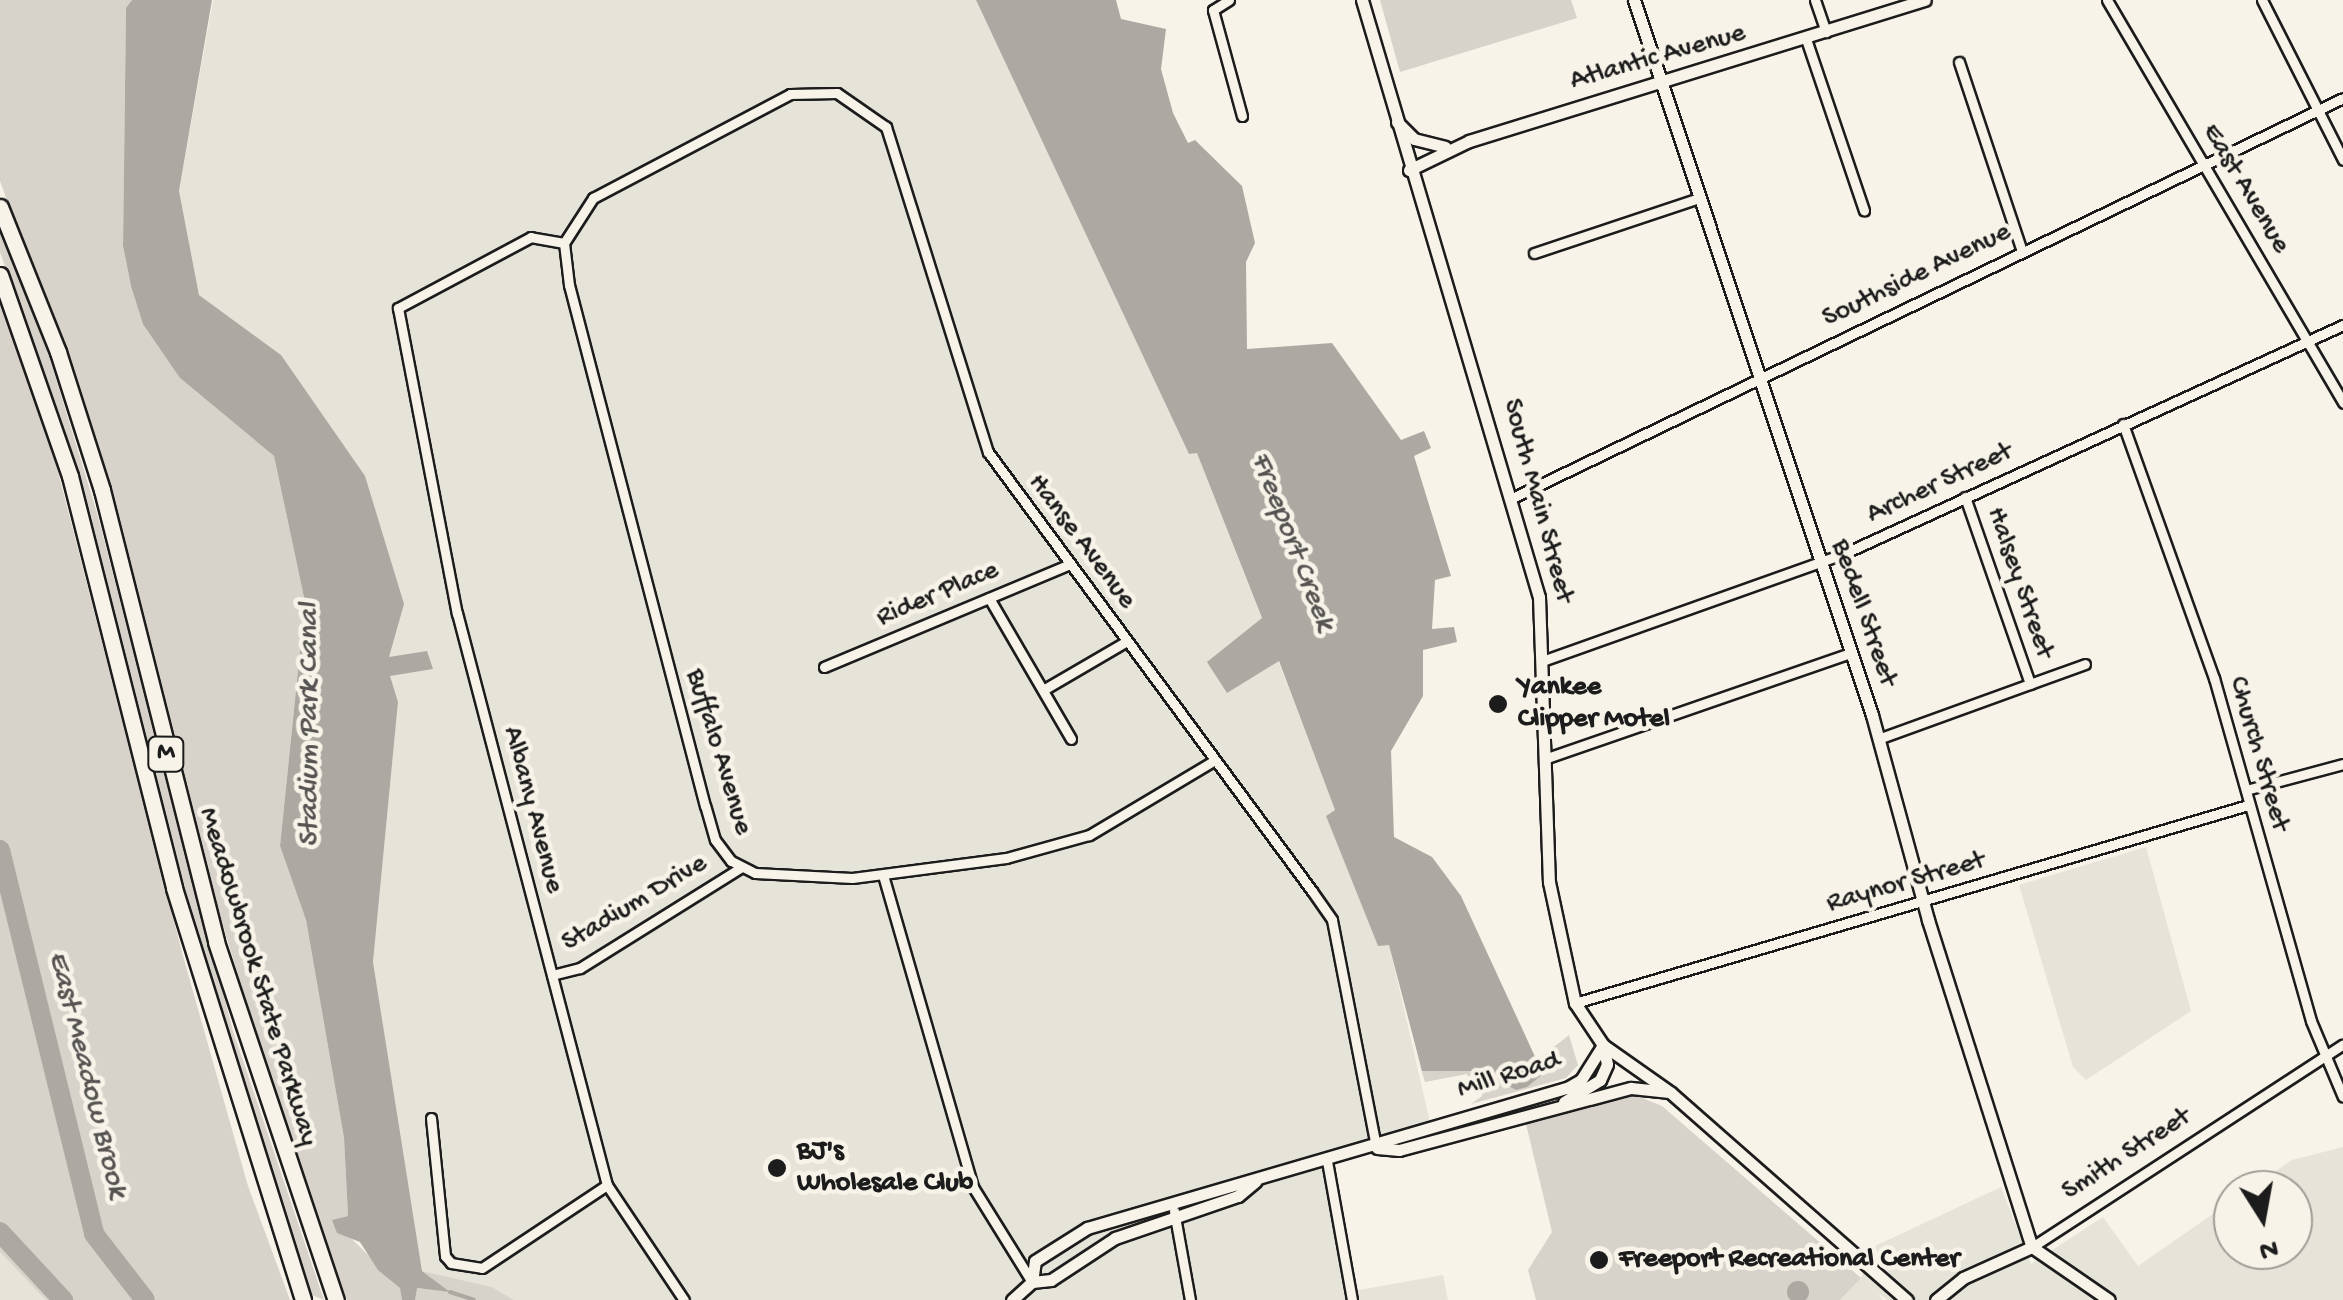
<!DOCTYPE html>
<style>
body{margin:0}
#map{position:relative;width:2343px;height:1300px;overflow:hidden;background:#f7f3e8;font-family:"Gochi Hand",sans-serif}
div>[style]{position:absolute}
.built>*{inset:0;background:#e6e3d9}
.green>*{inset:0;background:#d7d3cb}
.water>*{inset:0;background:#aca9a2}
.round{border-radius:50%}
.stream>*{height:4px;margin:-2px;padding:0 2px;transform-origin:2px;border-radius:2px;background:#aca9a2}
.river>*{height:20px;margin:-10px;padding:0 10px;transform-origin:10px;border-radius:10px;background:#aca9a2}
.roads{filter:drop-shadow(2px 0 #1c1c1c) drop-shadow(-2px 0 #1c1c1c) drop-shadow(0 2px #1c1c1c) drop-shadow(0 -2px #1c1c1c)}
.street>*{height:9px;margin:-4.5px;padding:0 4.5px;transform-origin:4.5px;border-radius:4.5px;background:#f7f3e8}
.secondary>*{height:11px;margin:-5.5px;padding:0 5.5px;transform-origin:5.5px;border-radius:5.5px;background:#f7f3e8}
.highway>*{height:15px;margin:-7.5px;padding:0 7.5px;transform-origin:7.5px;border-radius:7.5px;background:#f7f3e8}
.dots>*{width:28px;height:28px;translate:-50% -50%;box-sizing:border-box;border:5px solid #f7f3e8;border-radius:50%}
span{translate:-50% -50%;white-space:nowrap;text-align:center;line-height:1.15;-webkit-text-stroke:9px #f7f3e8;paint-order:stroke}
.shield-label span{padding:2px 8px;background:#f7f3e8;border:2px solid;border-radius:8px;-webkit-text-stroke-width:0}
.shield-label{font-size:25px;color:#1c1c1c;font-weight:700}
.street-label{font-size:28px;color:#1c1c1c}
.poi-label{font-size:28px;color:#1c1c1c;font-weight:700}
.left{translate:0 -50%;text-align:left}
.water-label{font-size:30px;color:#565452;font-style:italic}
.north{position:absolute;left:2213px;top:1170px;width:100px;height:100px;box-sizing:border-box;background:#f7f3e8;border:2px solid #9f9d96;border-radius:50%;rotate:169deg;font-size:28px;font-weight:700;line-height:40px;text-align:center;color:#1c1c1c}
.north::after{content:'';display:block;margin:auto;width:35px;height:45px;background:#1c1c1c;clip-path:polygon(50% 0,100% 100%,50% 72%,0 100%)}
</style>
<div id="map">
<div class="built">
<div style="clip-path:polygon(213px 0,976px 0,1189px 454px,1197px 452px,1262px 619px,1207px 663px,1278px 660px,1335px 810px,1326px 816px,1378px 946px,1389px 944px,1430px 1122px,1325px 1155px,1348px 1292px,1443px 1275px,1448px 1300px,514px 1300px,491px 1287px,422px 1271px,373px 962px,398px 702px,389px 675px,432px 669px,389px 658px,281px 355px,199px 295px,179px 192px)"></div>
<div style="clip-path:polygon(2146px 847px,2191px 1011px,2086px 1080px,2073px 1067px,2019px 885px)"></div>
<div style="clip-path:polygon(2343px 1147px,2343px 1300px,1887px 1300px,1878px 1293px,1883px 1300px,1840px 1300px,1861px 1278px,1873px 1247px,2001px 1187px,2031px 1264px,2103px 1217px,2138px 1266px,2233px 1200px,2233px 1250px,2293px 1250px,2293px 1190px,2248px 1190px,2292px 1160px)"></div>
<div style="clip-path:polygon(0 1252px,47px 1300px,0 1300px)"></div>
</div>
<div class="green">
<div style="clip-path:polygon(0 0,132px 0,126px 9px,123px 246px,131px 286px,180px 378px,274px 456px,305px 602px,280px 846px,306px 920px,344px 1138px,348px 1216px,333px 1220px,401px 1288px,402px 1300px,347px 1300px,295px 1166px,194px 828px,107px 477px,0 181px)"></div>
<div style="clip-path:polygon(1380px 0,1571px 0,1577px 18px,1400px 72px)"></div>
<div style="clip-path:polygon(0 230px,50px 359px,97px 513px,233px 1031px,324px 1300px,312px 1295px,225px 1032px,147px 752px,90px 513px,0 252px)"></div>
<div style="clip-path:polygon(0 300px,48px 433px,183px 956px,248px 1186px,290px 1300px,46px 1300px,0 1252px)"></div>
<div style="clip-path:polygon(1569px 1035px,1578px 1065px,1566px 1078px,1471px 1104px,1482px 1096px,1479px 1081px,1470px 1082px,1467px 1074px,1425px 1082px,1412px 1041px,1422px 1071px,1482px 1071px,1506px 1082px,1543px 1074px,1537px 1060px)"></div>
<div style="clip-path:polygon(1635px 1095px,1662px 1106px,1861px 1278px,1840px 1300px,1536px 1300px,1528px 1270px,1552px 1232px,1526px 1124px)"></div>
<div style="clip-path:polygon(422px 1271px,492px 1287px,514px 1300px,415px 1300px,416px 1288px,447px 1291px)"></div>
</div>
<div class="water">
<div style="clip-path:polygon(132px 0,212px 0,179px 191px,199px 295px,281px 355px,365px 476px,404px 604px,389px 657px,427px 651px,433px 669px,390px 676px,398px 702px,373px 962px,422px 1271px,450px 1292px,417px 1288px,415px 1300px,402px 1300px,400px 1288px,378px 1270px,360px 1242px,337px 1233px,332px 1220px,348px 1216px,344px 1138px,306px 920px,280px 846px,305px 602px,274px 456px,180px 378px,143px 324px,131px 286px,123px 246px,126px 8px)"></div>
<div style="clip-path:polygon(976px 0,1116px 0,1121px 19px,1166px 29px,1161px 69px,1173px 113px,1188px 143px,1195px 140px,1242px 186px,1255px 243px,1246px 262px,1247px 349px,1332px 343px,1401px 440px,1424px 431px,1431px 448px,1414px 456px,1451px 576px,1435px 580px,1432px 629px,1454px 627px,1457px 642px,1423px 650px,1423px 696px,1391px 751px,1394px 837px,1432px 857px,1461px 896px,1543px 1074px,1527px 1087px,1516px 1090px,1481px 1071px,1422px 1071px,1389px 945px,1378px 946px,1326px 816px,1335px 810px,1279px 661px,1227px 693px,1207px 662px,1262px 618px,1197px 453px,1189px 454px)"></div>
<div class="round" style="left:1787px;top:1281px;width:22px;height:22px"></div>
</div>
<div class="stream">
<div style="left:450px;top:1292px;width:25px;rotate:18deg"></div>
</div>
<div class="river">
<div style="left:0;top:850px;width:395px;rotate:76.2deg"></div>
<div style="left:94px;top:1234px;width:83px;rotate:52.3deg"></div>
<div style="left:0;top:1232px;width:93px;rotate:47.2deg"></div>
</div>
<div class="roads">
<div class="street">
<div style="left:1229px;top:0;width:19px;rotate:148deg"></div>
<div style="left:1213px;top:10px;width:110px;rotate:74.7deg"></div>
<div style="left:1815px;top:0;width:34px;rotate:71deg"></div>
<div style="left:2107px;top:0;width:467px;rotate:59.6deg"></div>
<div style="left:2262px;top:0;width:179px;rotate:63.1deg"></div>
<div style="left:1806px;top:39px;width:181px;rotate:71.3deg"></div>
<div style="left:1959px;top:62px;width:199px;rotate:71.6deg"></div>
<div style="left:564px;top:243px;width:34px;rotate:-170deg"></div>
<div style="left:531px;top:237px;width:151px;rotate:151.9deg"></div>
<div style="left:398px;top:308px;width:311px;rotate:79.1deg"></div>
<div style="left:457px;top:613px;width:591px;rotate:75.31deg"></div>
<div style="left:607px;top:1185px;width:138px;rotate:56.2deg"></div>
<div style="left:1534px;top:253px;width:171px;rotate:-18.4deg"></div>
<div style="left:2123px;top:424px;width:270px;rotate:70.3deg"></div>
<div style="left:2214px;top:678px;width:356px;rotate:74.2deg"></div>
<div style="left:2311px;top:1021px;width:82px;rotate:67.2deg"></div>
<div style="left:1965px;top:497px;width:198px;rotate:70.8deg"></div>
<div style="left:1512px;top:498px;width:922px;rotate:-25.7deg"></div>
<div style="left:989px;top:598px;width:163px;rotate:59.8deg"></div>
<div style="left:1545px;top:660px;width:316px;rotate:-19.6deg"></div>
<div style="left:1843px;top:554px;width:550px;rotate:-24.61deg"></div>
<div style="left:824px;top:667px;width:267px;rotate:-22.7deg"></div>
<div style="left:1043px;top:690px;width:97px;rotate:-30.3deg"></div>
<div style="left:1878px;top:739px;width:220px;rotate:-19.9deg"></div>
<div style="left:1547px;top:758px;width:321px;rotate:-19.1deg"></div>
<div style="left:1215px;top:760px;width:147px;rotate:149.2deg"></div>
<div style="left:1089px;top:835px;width:86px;rotate:164.5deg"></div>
<div style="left:1006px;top:858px;width:155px;rotate:172.6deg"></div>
<div style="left:852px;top:878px;width:97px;rotate:-177deg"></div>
<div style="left:755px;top:873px;width:27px;rotate:-153deg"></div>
<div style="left:731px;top:861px;width:26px;rotate:-127deg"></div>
<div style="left:715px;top:840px;width:35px;rotate:-106deg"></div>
<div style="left:705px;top:806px;width:538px;rotate:-104.63deg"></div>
<div style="left:569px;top:285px;width:42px;rotate:-96.8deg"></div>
<div style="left:564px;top:243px;width:54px;rotate:-57.2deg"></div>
<div style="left:593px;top:198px;width:223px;rotate:-27.8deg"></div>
<div style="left:790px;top:94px;width:47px;rotate:-1.2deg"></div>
<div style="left:837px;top:93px;width:60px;rotate:34.8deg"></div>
<div style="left:886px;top:127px;width:341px;rotate:72.6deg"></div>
<div style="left:988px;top:452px;width:546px;rotate:53.57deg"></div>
<div style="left:1312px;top:891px;width:35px;rotate:55deg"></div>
<div style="left:1332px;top:920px;width:230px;rotate:79deg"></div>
<div style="left:2246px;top:790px;width:100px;rotate:-15deg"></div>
<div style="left:883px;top:875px;width:325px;rotate:73.9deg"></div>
<div style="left:973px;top:1187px;width:112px;rotate:58.2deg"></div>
<div style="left:552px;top:975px;width:29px;rotate:-14deg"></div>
<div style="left:580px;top:968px;width:189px;rotate:-32deg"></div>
<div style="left:1575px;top:1003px;width:702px;rotate:-16.39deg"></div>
<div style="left:431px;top:1118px;width:139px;rotate:84.2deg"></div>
<div style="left:445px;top:1256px;width:9px;rotate:49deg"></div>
<div style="left:451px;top:1263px;width:31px;rotate:9deg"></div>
<div style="left:482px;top:1268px;width:150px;rotate:-33.6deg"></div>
<div style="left:1327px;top:1161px;width:141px;rotate:79.8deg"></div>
<div style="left:1174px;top:1211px;width:90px;rotate:79.8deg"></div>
<div style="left:2032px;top:1247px;width:371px;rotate:-33.1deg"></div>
</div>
<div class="secondary">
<div style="left:1362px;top:0;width:623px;rotate:73.49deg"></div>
<div style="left:1539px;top:597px;width:285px;rotate:88deg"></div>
<div style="left:1549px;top:882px;width:124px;rotate:77.9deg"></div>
<div style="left:1575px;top:1003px;width:50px;rotate:56.3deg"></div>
<div style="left:1603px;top:1045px;width:83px;rotate:35.2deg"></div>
<div style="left:1671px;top:1093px;width:314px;rotate:41.3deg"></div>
<div style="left:1634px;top:0;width:754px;rotate:71.59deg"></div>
<div style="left:1872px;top:715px;width:213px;rotate:74.7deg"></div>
<div style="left:1928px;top:920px;width:343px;rotate:72.4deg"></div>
<div style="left:1397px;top:122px;width:24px;rotate:45deg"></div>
<div style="left:1414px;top:139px;width:32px;rotate:14deg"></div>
<div style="left:1409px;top:170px;width:67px;rotate:-25.8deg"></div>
<div style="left:1469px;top:141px;width:477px;rotate:-17.2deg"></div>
<div style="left:1564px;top:1102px;width:42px;rotate:-31.4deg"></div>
<div style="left:1600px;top:1080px;width:17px;rotate:-66deg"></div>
<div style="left:1607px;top:1064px;width:19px;rotate:-102deg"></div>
<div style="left:1377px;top:1148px;width:22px;rotate:5deg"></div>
<div style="left:1399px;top:1150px;width:240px;rotate:-15deg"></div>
<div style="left:1631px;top:1088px;width:36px;rotate:6deg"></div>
<div style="left:2032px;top:1247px;width:93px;rotate:34.5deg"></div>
<div style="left:1032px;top:1282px;width:21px;rotate:-82deg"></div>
<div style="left:1035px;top:1261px;width:62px;rotate:-32.4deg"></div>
<div style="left:1087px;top:1228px;width:500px;rotate:-16.3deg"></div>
<div style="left:1567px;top:1088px;width:16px;rotate:-30deg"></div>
<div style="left:1581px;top:1080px;width:41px;rotate:-57.8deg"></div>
<div style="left:1012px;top:1300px;width:27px;rotate:-42deg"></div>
<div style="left:1032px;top:1282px;width:19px;rotate:-6deg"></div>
<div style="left:1051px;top:1280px;width:77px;rotate:-33.3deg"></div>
<div style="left:1115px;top:1238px;width:130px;rotate:-18.9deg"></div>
<div style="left:1238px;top:1196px;width:23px;rotate:-40deg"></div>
<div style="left:1936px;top:1300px;width:35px;rotate:-39deg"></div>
<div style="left:1963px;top:1278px;width:76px;rotate:-24.2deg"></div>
</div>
<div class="highway">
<div style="left:0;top:207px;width:156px;rotate:68.2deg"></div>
<div style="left:58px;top:352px;width:145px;rotate:72.3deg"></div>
<div style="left:102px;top:490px;width:466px;rotate:75.8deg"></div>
<div style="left:216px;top:942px;width:378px;rotate:71.5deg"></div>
<div style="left:0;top:275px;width:213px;rotate:70.8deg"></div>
<div style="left:70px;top:476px;width:425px;rotate:75.8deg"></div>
<div style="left:174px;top:888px;width:432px;rotate:72.6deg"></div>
</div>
</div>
<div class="dots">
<div style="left:1498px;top:704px;background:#1c1c1c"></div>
<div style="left:777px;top:1168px;background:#1c1c1c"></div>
<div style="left:1599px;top:1260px;background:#1c1c1c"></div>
</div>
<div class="shield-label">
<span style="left:166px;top:754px">M</span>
</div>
<div class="street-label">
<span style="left:1658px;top:58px;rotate:-16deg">Atlantic Avenue</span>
<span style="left:2245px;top:189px;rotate:59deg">East Avenue</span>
<span style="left:1917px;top:276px;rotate:-26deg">Southside Avenue</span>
<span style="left:1940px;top:484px;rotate:-25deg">Archer Street</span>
<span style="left:1537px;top:501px;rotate:75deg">South Main Street</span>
<span style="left:1081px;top:542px;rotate:53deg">Hanse Avenue</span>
<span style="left:2019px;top:583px;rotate:71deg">Halsey Street</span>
<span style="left:938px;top:595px;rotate:-23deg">Rider Place</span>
<span style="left:1863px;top:613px;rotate:71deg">Bedell Street</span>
<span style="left:718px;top:752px;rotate:73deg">Buffalo Avenue</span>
<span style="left:2258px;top:754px;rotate:74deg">Church Street</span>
<span style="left:532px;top:810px;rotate:75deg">Albany Avenue</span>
<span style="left:1906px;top:883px;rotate:-16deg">Raynor Street</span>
<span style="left:635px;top:904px;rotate:-31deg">Stadium Drive</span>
<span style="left:257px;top:977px;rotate:73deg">Meadowbrook State Parkway</span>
<span style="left:1509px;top:1076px;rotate:-17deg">Mill Road</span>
<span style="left:2127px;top:1155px;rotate:-33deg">Smith Street</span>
</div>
<div class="poi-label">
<span class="left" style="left:1518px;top:704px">Yankee<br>Clipper Motel</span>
<span class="left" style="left:797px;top:1168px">BJ's<br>Wholesale Club</span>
<span class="left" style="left:1619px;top:1260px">Freeport Recreational Center</span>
</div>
<div class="water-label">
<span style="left:1291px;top:542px;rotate:69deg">Freeport Creek</span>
<span style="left:311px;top:725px;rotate:-90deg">Stadium Park Canal</span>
<span style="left:86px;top:1075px;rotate:76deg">East Meadow Brook</span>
</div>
<div class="north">N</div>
</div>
